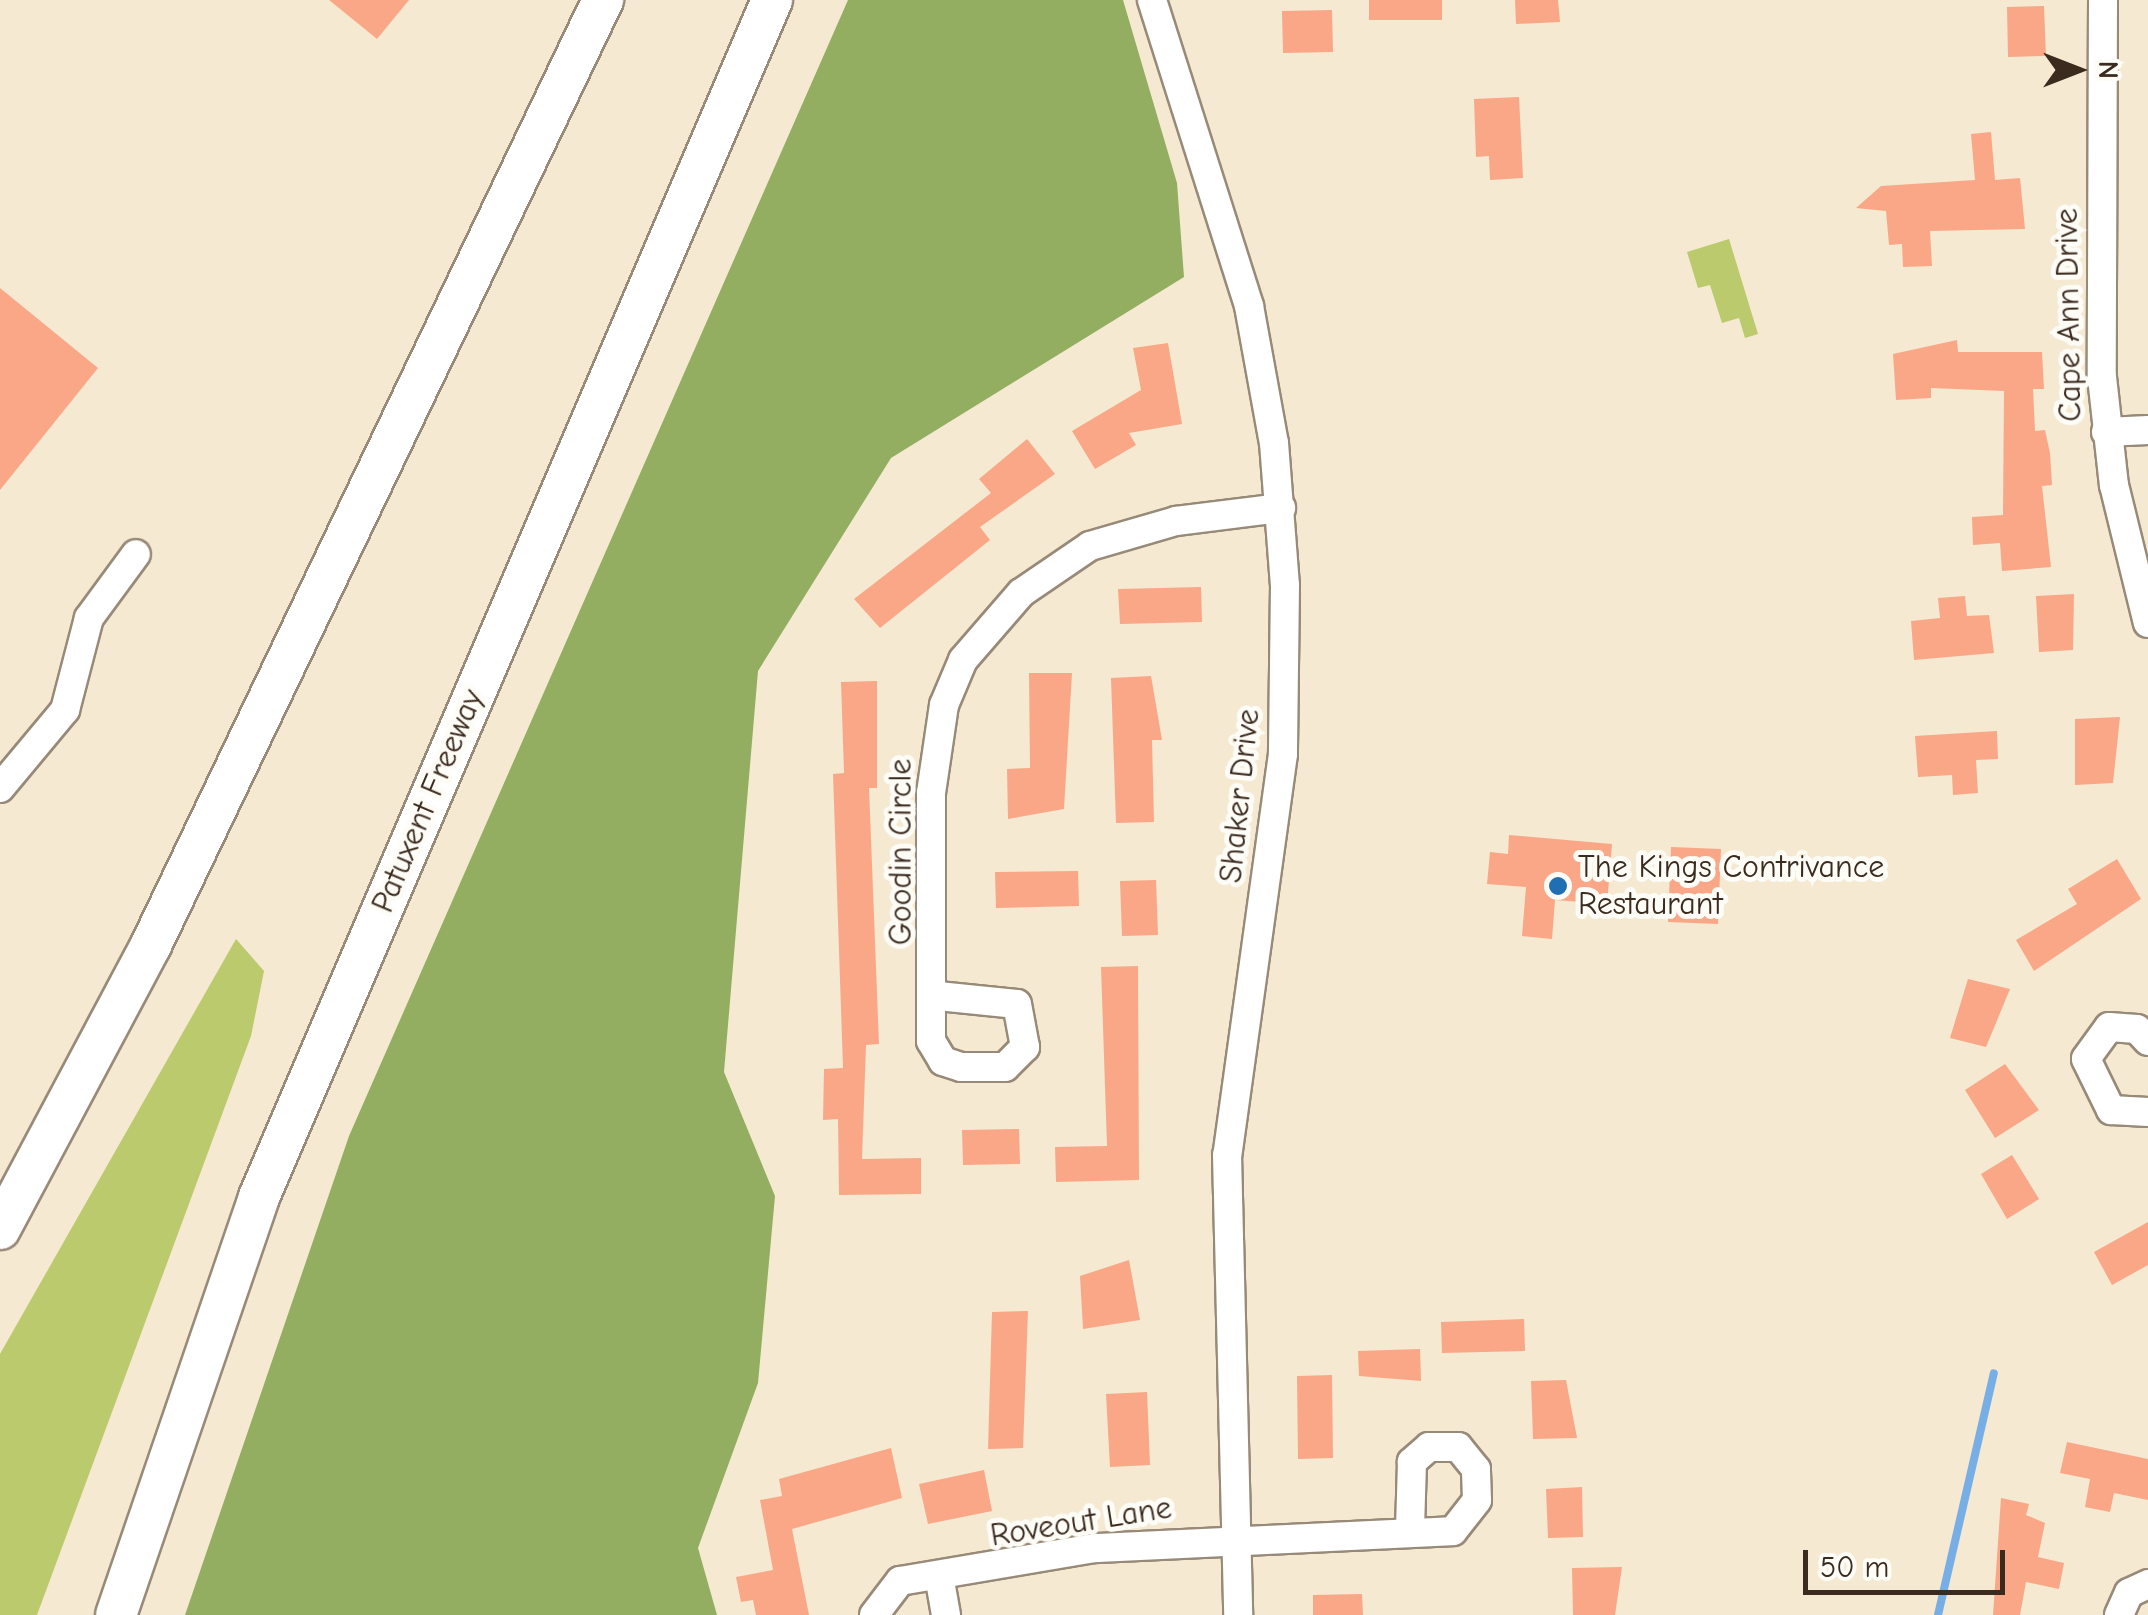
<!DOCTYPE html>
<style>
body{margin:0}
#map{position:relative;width:2148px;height:1615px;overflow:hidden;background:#f5e9d2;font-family:"Comic Neue",sans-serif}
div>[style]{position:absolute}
.green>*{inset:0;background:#baca6c}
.forest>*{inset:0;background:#93ae60}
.stream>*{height:8px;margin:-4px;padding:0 4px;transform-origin:4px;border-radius:4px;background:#76aee5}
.building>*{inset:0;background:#f9a786}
.roads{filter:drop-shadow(2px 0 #988a78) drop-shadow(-2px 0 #988a78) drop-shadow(0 2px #988a78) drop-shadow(0 -2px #988a78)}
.minor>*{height:28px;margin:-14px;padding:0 14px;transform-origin:14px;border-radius:14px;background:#fff}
.highway>*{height:40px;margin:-20px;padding:0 20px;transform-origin:20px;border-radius:20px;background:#fff}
.dots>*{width:28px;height:28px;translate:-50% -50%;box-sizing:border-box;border:5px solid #fdfcf7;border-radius:50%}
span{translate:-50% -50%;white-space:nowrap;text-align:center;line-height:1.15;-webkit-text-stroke:10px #fdfcf7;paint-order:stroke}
.street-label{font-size:32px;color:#3b2a1e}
.poi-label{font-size:32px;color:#3b2a1e}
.left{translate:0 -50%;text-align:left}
.north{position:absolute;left:2028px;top:20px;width:100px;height:100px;-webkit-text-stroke:8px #fdfcf7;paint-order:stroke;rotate:90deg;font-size:28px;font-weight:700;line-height:40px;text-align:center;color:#3b2a1e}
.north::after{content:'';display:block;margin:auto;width:35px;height:45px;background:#3b2a1e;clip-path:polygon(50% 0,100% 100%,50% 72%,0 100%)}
.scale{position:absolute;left:1803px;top:1550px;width:202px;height:45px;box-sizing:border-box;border:5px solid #3b2a1e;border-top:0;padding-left:12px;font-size:30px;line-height:35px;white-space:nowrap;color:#3b2a1e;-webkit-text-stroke:8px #fdfcf7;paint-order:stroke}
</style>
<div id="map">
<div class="green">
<div style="clip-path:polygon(1729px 239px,1758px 334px,1745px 338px,1739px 318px,1722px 323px,1710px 285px,1698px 288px,1687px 252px)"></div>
<div style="clip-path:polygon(236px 939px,264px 971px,251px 1036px,37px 1615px,0 1615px,0 1354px)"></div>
</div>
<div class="forest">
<div style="clip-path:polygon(848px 0,1123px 0,1177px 183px,1184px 277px,891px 458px,758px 671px,724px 1072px,775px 1196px,758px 1383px,698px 1548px,717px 1615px,185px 1615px,349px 1136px)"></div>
</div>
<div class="stream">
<div style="left:1938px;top:1615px;width:248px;rotate:-77deg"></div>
</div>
<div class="building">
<div style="clip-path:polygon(329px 0,409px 0,377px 39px)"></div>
<div style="clip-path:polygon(1369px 0,1442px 0,1442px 20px,1369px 20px)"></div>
<div style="clip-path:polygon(1515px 0,1558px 0,1560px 22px,1516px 24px)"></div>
<div style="clip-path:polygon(2044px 6px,2046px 56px,2008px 57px,2007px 7px)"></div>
<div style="clip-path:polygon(1332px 10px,1333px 52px,1283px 53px,1282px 11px)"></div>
<div style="clip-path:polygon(1519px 97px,1523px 178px,1490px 180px,1489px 156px,1476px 157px,1474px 99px)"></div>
<div style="clip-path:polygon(1991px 132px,1995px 180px,2020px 178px,2025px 229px,1930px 231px,1932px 266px,1903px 267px,1902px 244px,1889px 245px,1886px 211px,1856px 208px,1881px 186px,1975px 180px,1971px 134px)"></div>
<div style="clip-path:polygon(0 288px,98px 368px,0 490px)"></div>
<div style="clip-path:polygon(1957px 340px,1958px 352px,2042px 352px,2044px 389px,2033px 389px,2035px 431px,2045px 430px,2050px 453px,2052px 485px,2042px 486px,2051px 567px,2002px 571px,2000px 543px,1973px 545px,1972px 517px,2003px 515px,2004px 391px,1931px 388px,1931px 398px,1896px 400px,1893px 354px)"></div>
<div style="clip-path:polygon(1168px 343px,1182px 424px,1129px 433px,1136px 445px,1095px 469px,1072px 431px,1141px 390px,1133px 348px)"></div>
<div style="clip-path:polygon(1027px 439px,1055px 474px,980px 527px,990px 540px,880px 628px,854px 599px,991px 493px,979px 479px)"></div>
<div style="clip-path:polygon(1201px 587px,1202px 622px,1120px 624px,1118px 589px)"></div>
<div style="clip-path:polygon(2074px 594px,2073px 650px,2039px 652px,2036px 596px)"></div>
<div style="clip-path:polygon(1965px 596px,1967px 616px,1989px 615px,1994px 653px,1914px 660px,1911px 621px,1940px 618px,1938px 598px)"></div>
<div style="clip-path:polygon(1029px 673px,1072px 673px,1064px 809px,1008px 819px,1007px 769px,1030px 768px)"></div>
<div style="clip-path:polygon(1151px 676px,1162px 740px,1152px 740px,1154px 822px,1116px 823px,1111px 678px)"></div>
<div style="clip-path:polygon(877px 681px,877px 788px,869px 788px,879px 1044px,866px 1045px,862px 1159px,921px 1158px,921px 1194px,839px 1195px,838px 1119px,823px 1120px,824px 1069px,843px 1068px,833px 774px,844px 773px,841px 682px)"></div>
<div style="clip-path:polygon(2120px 717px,2113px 783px,2075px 785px,2075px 719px)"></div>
<div style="clip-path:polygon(1997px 731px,1998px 759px,1976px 760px,1978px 793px,1953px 795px,1952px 775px,1918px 777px,1915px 736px)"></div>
<div style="clip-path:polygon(1509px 835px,1612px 844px,1607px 904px,1555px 900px,1552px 939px,1522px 936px,1526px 887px,1487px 884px,1490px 852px,1508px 854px)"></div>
<div style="clip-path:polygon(1671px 847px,1721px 849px,1718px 924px,1668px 922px)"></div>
<div style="clip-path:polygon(2117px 859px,2141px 899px,2034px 971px,2016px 940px,2077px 904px,2068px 889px)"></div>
<div style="clip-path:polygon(1078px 871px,1079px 906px,996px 908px,995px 872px)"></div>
<div style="clip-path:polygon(1156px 880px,1158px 935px,1122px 936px,1120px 881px)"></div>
<div style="clip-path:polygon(1138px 966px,1139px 1180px,1056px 1182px,1055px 1147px,1107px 1146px,1101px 967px)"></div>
<div style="clip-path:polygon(1968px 979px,2010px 989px,1986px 1047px,1950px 1038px)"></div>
<div style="clip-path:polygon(2005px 1064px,2039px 1110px,1995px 1138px,1965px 1090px)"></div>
<div style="clip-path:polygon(1019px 1129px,1020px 1164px,963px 1165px,962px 1130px)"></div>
<div style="clip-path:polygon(2012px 1155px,2039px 1199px,2007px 1219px,1981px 1174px)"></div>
<div style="clip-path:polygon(2148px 1222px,2148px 1265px,2112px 1285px,2094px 1252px)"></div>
<div style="clip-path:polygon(1129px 1260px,1140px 1320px,1083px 1329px,1080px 1276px)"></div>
<div style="clip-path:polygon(1028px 1311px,1023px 1448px,988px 1449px,992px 1312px)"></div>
<div style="clip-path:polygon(1524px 1319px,1525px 1351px,1442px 1353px,1441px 1322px)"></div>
<div style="clip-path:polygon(1420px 1349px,1421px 1381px,1359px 1376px,1358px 1351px)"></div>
<div style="clip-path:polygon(1332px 1375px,1333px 1458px,1298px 1459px,1297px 1376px)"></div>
<div style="clip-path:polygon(1566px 1380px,1577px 1438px,1533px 1439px,1531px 1381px)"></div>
<div style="clip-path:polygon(1147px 1392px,1150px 1465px,1110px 1467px,1106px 1394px)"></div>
<div style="clip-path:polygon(2067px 1442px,2148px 1459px,2148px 1500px,2114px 1493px,2110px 1512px,2085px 1507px,2090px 1479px,2060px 1473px)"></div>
<div style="clip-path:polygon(891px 1448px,902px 1498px,792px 1529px,809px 1615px,756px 1615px,753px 1600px,741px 1602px,736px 1577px,773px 1570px,760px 1500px,782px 1496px,779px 1479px)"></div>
<div style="clip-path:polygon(984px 1470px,992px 1511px,928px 1524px,919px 1484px)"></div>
<div style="clip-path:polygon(1582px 1487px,1583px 1537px,1548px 1538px,1546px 1489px)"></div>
<div style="clip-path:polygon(2001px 1498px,2029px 1504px,2026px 1515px,2045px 1523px,2038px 1557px,2064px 1563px,2059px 1589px,2026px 1582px,2020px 1615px,1993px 1615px)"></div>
<div style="clip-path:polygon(1622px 1567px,1615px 1615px,1573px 1615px,1572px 1568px)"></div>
<div style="clip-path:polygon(1362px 1594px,1363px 1615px,1313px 1615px,1313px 1595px)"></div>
</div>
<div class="roads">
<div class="minor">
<div style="left:1152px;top:0;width:321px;rotate:72.4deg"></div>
<div style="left:1249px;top:306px;width:139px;rotate:79.7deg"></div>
<div style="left:1274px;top:443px;width:142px;rotate:85.6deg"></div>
<div style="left:1285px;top:585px;width:169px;rotate:90.7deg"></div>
<div style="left:1283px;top:754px;width:405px;rotate:97.9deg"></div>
<div style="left:1227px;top:1155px;width:460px;rotate:88.6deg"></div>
<div style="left:2103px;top:0;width:377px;rotate:90.2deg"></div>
<div style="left:2102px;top:377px;width:109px;rotate:83.7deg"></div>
<div style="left:2114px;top:485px;width:142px;rotate:76.2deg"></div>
<div style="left:2106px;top:432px;width:42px;rotate:-2.7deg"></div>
<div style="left:0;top:788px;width:102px;rotate:-50.2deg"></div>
<div style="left:65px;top:710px;width:95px;rotate:-75.4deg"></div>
<div style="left:89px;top:618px;width:79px;rotate:-53.7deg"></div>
<div style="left:938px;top:996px;width:79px;rotate:5.8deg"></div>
<div style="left:1017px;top:1004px;width:44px;rotate:79.5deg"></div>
<div style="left:1025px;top:1047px;width:28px;rotate:135deg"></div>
<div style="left:1005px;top:1067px;width:44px;rotate:180deg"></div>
<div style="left:961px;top:1067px;width:19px;rotate:-162deg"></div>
<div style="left:943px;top:1061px;width:23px;rotate:-121deg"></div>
<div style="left:931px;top:1041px;width:248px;rotate:-90deg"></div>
<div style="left:931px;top:793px;width:89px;rotate:-81.6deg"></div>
<div style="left:944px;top:705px;width:49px;rotate:-67.1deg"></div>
<div style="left:963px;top:660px;width:89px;rotate:-49.1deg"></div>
<div style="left:1021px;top:593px;width:83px;rotate:-34.3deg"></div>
<div style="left:1090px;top:546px;width:90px;rotate:-16.2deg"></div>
<div style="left:1176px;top:521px;width:106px;rotate:-7.1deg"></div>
<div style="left:2148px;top:1041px;width:16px;rotate:-133deg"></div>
<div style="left:2137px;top:1029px;width:28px;rotate:-176deg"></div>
<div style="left:2109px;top:1027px;width:39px;rotate:126deg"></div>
<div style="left:2086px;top:1059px;width:57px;rotate:63.9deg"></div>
<div style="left:2111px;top:1110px;width:37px;rotate:3deg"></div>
<div style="left:940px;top:1581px;width:35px;rotate:80deg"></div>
<div style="left:874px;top:1615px;width:43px;rotate:-52.6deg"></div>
<div style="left:900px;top:1581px;width:199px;rotate:-9.6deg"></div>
<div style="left:1096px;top:1548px;width:357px;rotate:-2.7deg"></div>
<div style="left:1453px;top:1531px;width:39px;rotate:-52deg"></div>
<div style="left:1477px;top:1500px;width:31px;rotate:-92deg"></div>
<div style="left:1476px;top:1469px;width:28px;rotate:-129deg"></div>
<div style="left:1458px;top:1447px;width:29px;rotate:180deg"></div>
<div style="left:1429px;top:1447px;width:23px;rotate:139deg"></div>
<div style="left:1412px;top:1462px;width:67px;rotate:91.7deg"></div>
<div style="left:2119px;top:1615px;width:24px;rotate:-66deg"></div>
<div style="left:2129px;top:1593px;width:21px;rotate:-25deg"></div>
</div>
<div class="highway">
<div style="left:0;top:1229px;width:322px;rotate:-62deg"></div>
<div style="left:151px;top:945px;width:1048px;rotate:-64.44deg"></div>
<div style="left:116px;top:1615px;width:442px;rotate:-71.1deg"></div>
<div style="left:259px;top:1197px;width:1302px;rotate:-66.8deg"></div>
</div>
</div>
<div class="dots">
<div style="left:1558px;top:886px;background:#1f6fb2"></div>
</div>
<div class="street-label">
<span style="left:2069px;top:315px;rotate:-91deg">Cape Ann Drive</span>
<span style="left:1240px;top:796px;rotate:-84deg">Shaker Drive</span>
<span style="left:428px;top:801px;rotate:-67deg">Patuxent Freeway</span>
<span style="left:901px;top:852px;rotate:-90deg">Goodin Circle</span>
<span style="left:1081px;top:1522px;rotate:-9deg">Roveout Lane</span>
</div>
<div class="poi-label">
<span class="left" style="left:1578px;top:886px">The Kings Contrivance<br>Restaurant</span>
</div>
<div class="north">N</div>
<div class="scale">50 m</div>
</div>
